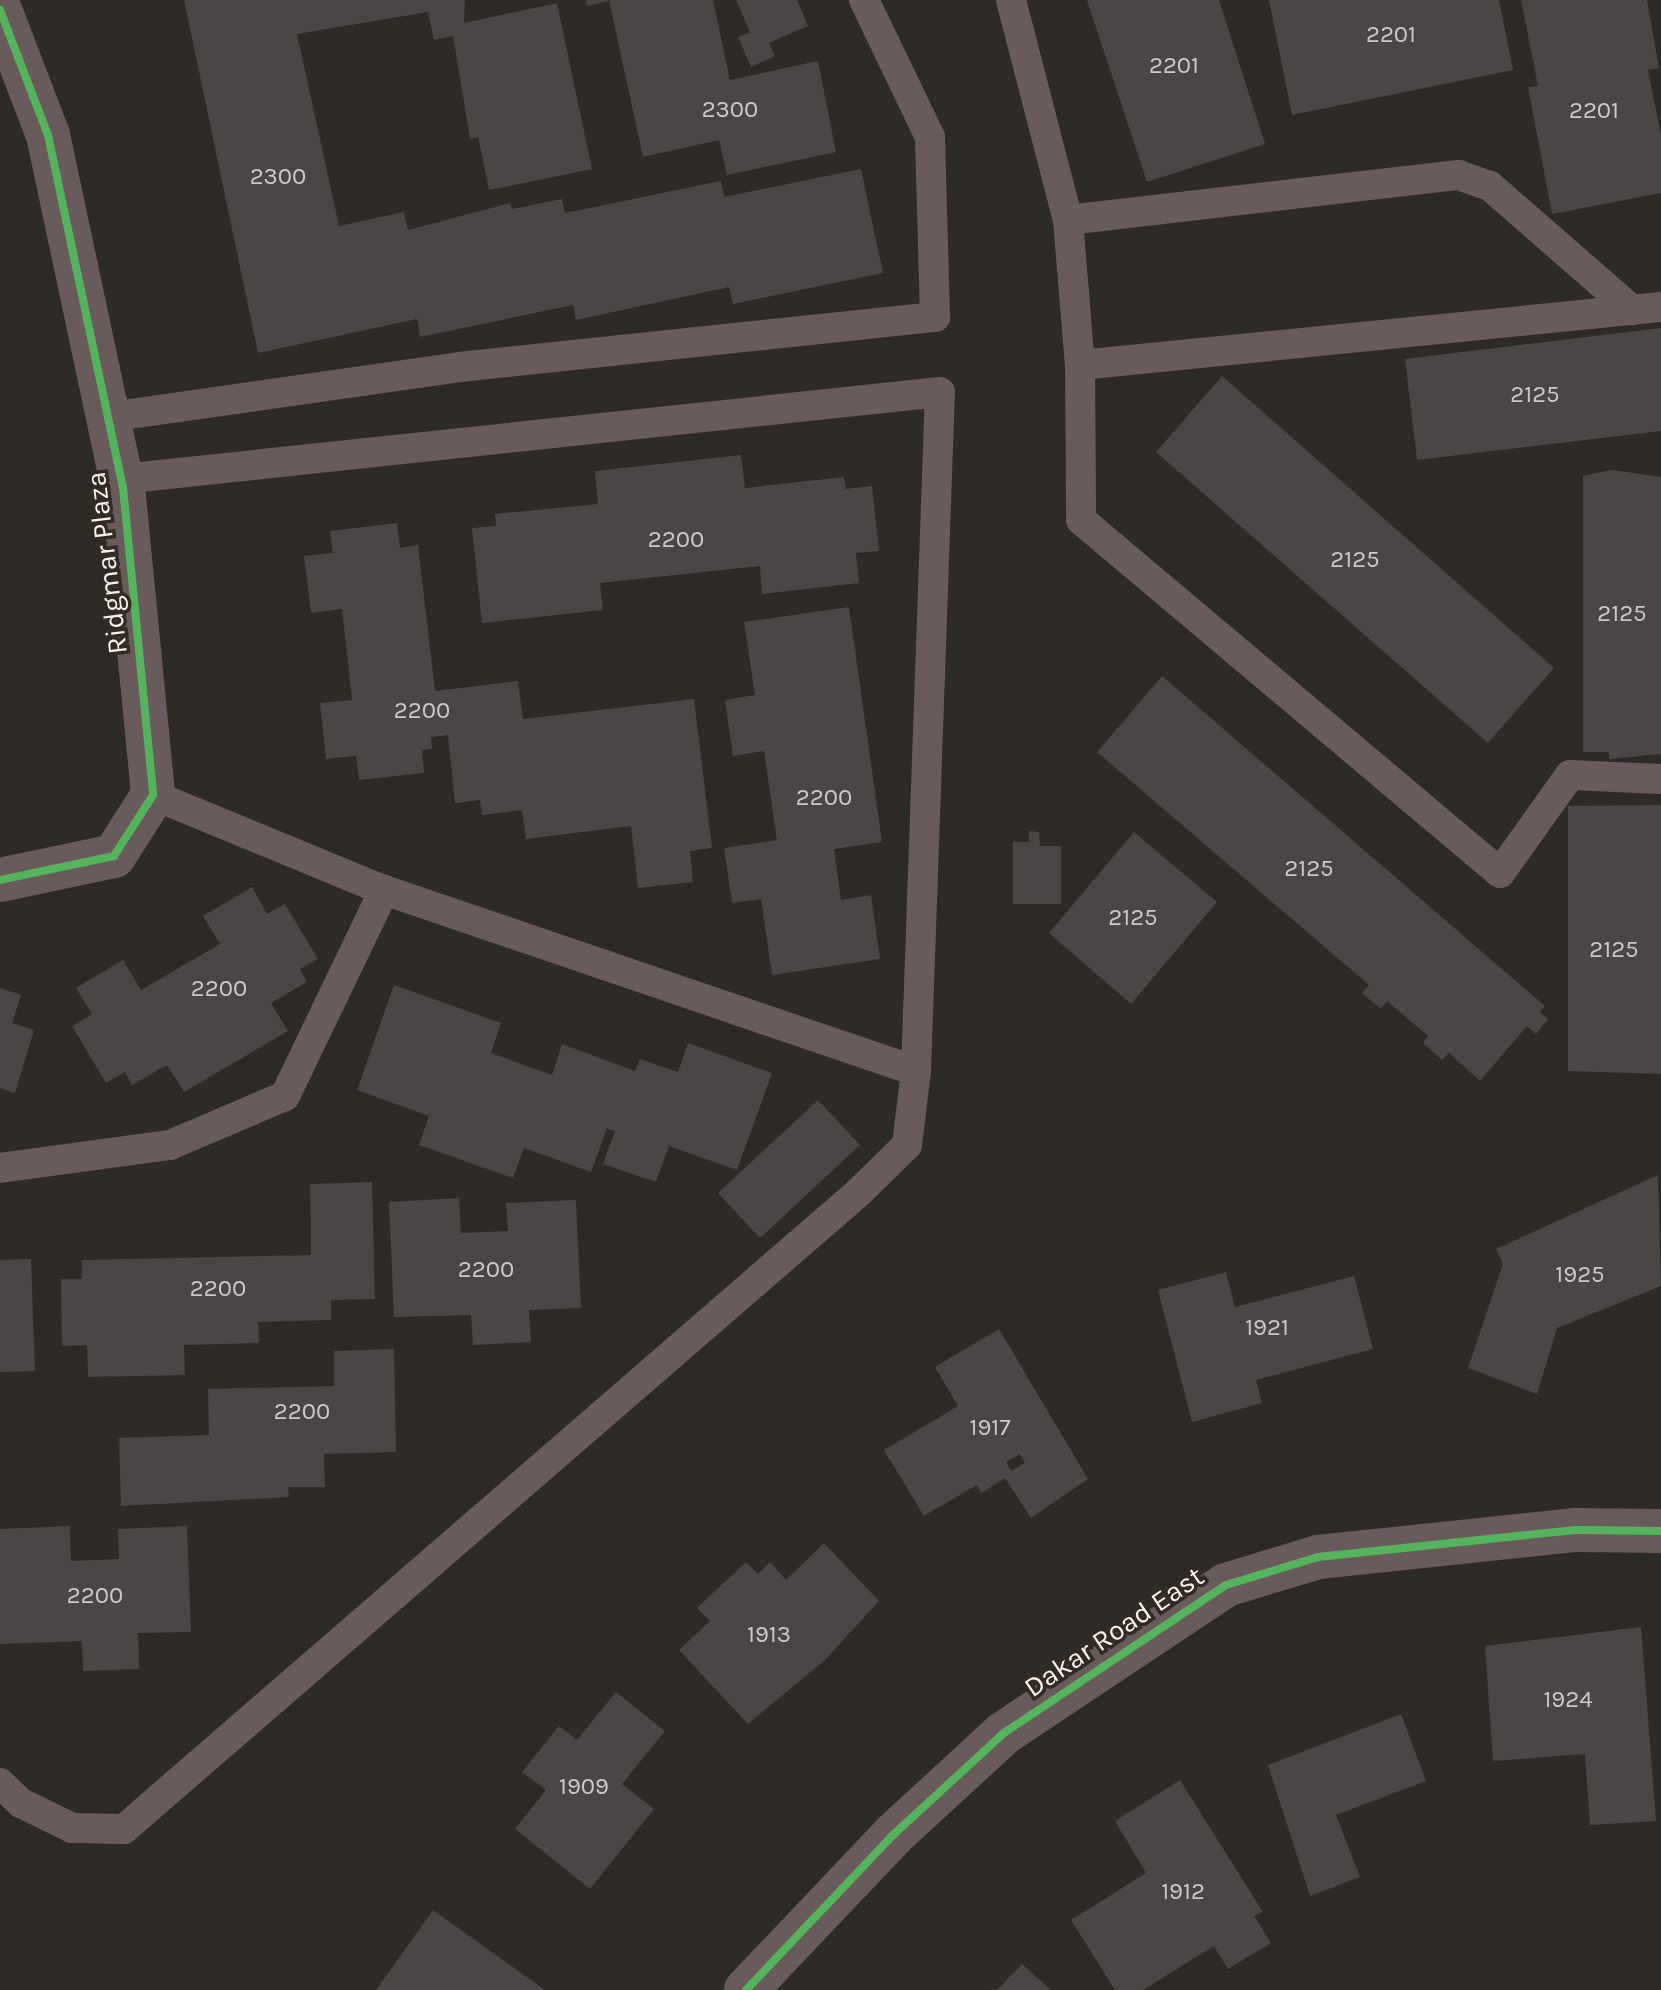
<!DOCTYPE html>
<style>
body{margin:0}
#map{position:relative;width:1661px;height:1990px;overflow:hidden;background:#2e2a26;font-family:Karla,sans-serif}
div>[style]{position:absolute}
.building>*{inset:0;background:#4a4646}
.lane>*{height:30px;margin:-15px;padding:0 15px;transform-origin:15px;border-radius:15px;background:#695a5c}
.street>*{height:44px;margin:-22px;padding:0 22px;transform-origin:22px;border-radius:22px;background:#695a5c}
.cycleway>*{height:8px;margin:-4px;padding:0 4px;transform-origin:4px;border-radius:4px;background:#56b35d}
span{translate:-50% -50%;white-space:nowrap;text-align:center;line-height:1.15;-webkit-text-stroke:7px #322a23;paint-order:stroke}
.number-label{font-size:24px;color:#ccc8c4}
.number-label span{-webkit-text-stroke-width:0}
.street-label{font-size:28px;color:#f8f3ee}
</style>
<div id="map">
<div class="building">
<div style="clip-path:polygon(184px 0,465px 0,464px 23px,557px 3px,592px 169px,489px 190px,478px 137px,470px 139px,453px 36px,434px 40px,428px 12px,297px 34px,339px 226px,404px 212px,408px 230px,510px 203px,512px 209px,562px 199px,565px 213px,721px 181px,724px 197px,861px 169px,883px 273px,733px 304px,729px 287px,576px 320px,573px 305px,420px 337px,417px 319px,258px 353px)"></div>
<div style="clip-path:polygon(586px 0,608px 0,608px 1px,587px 6px)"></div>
<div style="clip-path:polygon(609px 0,713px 0,730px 80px,818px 61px,836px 152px,727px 175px,719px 140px,643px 157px)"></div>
<div style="clip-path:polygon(736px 0,797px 0,808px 26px,769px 43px,775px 56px,751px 67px,738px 37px,750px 32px)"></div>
<div style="clip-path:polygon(1087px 0,1219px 0,1265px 144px,1147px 182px)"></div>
<div style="clip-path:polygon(1269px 0,1499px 0,1513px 70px,1292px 115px)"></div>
<div style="clip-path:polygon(1521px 0,1647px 0,1659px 68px,1648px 70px,1661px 135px,1661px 193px,1552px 214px,1528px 87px,1538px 86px)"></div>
<div style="clip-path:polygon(1661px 328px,1661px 431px,1417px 460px,1405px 359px)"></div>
<div style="clip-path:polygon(1222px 376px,1554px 668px,1488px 743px,1156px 452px)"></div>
<div style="clip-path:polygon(741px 455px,745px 488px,844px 477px,846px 489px,872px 486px,879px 551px,856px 553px,859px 583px,762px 594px,760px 566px,600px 583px,603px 610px,482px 623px,472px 528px,496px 526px,495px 514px,598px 504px,595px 471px)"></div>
<div style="clip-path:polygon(1612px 470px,1661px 477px,1661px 754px,1609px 759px,1609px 752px,1583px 752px,1583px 476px)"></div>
<div style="clip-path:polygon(397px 523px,400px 548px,418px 545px,435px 691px,518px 681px,523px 719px,694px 699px,712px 848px,690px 851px,693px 882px,638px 888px,631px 826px,526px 839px,522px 810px,482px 815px,480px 800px,455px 803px,448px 735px,431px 737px,432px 749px,422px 750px,424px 773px,359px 780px,356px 756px,326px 759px,320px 703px,352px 700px,342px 609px,311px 613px,304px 556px,333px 553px,330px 531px)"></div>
<div style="clip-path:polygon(849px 607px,882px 842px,834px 849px,841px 900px,871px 895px,880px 959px,772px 975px,761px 899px,732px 903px,724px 848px,777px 840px,764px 751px,733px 756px,725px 700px,755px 695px,744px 622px)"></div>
<div style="clip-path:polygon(1162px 676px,1545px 1006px,1540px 1012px,1548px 1019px,1536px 1034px,1527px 1026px,1480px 1081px,1449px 1053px,1442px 1060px,1423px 1043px,1428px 1036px,1387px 1001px,1381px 1009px,1362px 993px,1369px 985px,1097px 752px)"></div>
<div style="clip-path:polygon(1661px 805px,1661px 1074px,1568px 1071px,1568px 806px)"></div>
<div style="clip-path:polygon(1029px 831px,1039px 832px,1040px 846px,1061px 846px,1061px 904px,1013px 904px,1013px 842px,1029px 842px)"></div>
<div style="clip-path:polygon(1134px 832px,1217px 902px,1131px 1004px,1049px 933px)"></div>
<div style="clip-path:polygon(252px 887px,267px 914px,285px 904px,318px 959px,300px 969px,307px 982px,271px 1003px,288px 1031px,184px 1092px,167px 1065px,132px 1085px,125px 1072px,106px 1083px,72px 1026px,92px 1014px,76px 988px,123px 960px,141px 990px,220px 944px,203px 916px)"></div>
<div style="clip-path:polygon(394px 985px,501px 1023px,491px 1053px,552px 1075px,562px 1044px,635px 1071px,640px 1059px,678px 1072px,688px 1043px,772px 1073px,737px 1170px,669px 1146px,656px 1182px,603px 1164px,615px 1131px,607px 1128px,591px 1172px,524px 1148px,513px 1178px,419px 1145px,429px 1116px,357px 1090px)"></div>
<div style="clip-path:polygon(0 988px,21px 995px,12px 1023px,34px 1030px,15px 1093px,0 1088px)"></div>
<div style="clip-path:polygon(818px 1100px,860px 1145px,760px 1238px,718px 1193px)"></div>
<div style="clip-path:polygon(1658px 1175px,1661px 1286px,1557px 1328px,1537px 1394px,1468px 1368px,1503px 1264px,1496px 1249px)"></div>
<div style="clip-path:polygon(372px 1182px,375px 1299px,331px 1300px,331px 1320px,258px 1322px,259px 1343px,184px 1345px,185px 1375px,88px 1377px,87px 1345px,62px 1346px,61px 1279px,82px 1279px,82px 1260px,311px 1255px,310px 1184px)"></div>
<div style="clip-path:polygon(459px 1198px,461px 1233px,508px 1231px,506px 1203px,576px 1200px,581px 1308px,529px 1310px,531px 1342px,473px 1345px,471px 1315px,394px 1317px,389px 1202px)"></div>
<div style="clip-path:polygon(31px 1259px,35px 1371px,0 1372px,0 1260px)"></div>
<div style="clip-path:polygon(1226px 1272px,1235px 1307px,1354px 1276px,1373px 1349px,1256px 1380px,1262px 1403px,1192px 1422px,1158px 1290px)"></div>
<div style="clip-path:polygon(evenodd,999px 1329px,1088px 1479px,1031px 1518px,1005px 1478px,981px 1493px,977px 1485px,924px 1516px,884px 1450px,958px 1406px,935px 1367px,999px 1329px,1020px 1454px,1025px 1463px,1011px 1471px,1006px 1462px,1020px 1454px)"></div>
<div style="clip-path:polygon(394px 1349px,396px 1452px,324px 1454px,325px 1487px,288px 1487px,289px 1497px,121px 1506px,119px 1438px,209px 1435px,208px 1389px,334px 1386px,334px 1351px)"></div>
<div style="clip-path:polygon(70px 1526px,71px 1561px,119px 1559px,118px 1529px,187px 1526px,191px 1632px,138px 1633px,139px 1669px,83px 1671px,82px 1641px,0 1644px,0 1529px)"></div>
<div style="clip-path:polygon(824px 1543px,879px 1601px,825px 1660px,748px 1724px,679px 1650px,710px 1621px,697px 1608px,746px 1562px,758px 1574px,770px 1562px,786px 1580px)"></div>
<div style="clip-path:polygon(1641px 1627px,1656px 1821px,1590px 1825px,1585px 1754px,1493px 1761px,1485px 1646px)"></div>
<div style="clip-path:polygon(616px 1692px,665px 1731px,622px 1784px,654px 1809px,590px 1889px,515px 1829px,546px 1790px,522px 1772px,559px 1726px,577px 1740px)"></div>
<div style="clip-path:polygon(1401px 1714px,1426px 1781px,1336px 1815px,1360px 1877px,1310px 1896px,1268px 1765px)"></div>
<div style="clip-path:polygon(1180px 1780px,1263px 1912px,1254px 1916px,1271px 1943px,1228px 1969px,1214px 1946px,1143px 1990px,1115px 1990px,1071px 1920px,1146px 1873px,1115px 1821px)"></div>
<div style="clip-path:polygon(433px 1910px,545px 1990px,376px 1990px)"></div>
<div style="clip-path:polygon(1022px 1964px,1051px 1990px,988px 1990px,998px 1989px)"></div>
</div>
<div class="lane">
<div style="left:1011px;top:0;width:227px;rotate:75.5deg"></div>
<div style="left:1068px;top:220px;width:145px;rotate:85.3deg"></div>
<div style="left:1080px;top:365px;width:584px;rotate:-5.7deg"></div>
<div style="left:1068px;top:220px;width:393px;rotate:-6.6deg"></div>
<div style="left:1458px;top:175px;width:34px;rotate:19deg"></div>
<div style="left:1490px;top:186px;width:189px;rotate:41.1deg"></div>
<div style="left:1080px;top:365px;width:155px;rotate:89.6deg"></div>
<div style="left:1081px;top:520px;width:548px;rotate:40.11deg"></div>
<div style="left:1500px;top:873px;width:120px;rotate:-54.5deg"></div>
<div style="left:1570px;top:775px;width:91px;rotate:2.5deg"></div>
<div style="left:109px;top:417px;width:354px;rotate:-8.1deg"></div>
<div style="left:459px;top:367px;width:479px;rotate:-6deg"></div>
<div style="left:935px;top:317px;width:180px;rotate:-91.6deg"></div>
<div style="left:930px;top:137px;width:152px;rotate:-115.7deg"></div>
<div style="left:153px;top:795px;width:250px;rotate:22.4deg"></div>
<div style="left:0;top:1168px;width:172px;rotate:-7.7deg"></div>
<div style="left:170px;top:1145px;width:125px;rotate:-23.1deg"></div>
<div style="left:285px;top:1096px;width:229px;rotate:-64.3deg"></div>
<div style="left:384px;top:890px;width:562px;rotate:18.79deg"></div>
<div style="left:0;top:1783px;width:29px;rotate:44deg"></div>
<div style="left:21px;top:1803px;width:57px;rotate:26.1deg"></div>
<div style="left:72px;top:1828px;width:52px;rotate:1.1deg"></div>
<div style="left:124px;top:1829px;width:973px;rotate:-40.91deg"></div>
<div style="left:859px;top:1192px;width:67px;rotate:-44.4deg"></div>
<div style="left:907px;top:1145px;width:75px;rotate:-83.1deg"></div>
<div style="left:916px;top:1071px;width:679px;rotate:-87.98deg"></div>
<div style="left:940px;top:392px;width:823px;rotate:173.93deg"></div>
</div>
<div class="street">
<div style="left:0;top:10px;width:134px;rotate:69deg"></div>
<div style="left:48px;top:135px;width:360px;rotate:78deg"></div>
<div style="left:123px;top:487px;width:309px;rotate:84.4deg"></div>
<div style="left:153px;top:795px;width:72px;rotate:122.6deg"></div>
<div style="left:114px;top:856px;width:116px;rotate:168.1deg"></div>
<div style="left:746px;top:1990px;width:214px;rotate:-46.5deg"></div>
<div style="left:893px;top:1835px;width:151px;rotate:-42.6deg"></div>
<div style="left:1004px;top:1733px;width:267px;rotate:-33.7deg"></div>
<div style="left:1226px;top:1585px;width:96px;rotate:-16.9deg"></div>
<div style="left:1318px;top:1557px;width:259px;rotate:-6deg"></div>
<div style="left:1576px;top:1530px;width:85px;rotate:0.7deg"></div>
</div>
<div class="cycleway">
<div style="left:0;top:10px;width:134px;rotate:69deg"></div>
<div style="left:48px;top:135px;width:360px;rotate:78deg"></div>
<div style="left:123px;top:487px;width:309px;rotate:84.4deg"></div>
<div style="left:153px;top:795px;width:72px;rotate:122.6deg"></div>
<div style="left:114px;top:856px;width:116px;rotate:168.1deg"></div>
<div style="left:746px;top:1990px;width:214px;rotate:-46.5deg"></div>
<div style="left:893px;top:1835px;width:151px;rotate:-42.6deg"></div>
<div style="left:1004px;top:1733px;width:267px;rotate:-33.7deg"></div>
<div style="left:1226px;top:1585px;width:96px;rotate:-16.9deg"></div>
<div style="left:1318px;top:1557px;width:259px;rotate:-6deg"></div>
<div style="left:1576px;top:1530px;width:85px;rotate:0.7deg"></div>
</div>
<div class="number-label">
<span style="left:1391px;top:35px">2201</span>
<span style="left:1174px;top:66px">2201</span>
<span style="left:730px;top:110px">2300</span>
<span style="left:1594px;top:111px">2201</span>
<span style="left:278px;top:177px">2300</span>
<span style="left:1535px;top:395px">2125</span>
<span style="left:676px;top:540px">2200</span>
<span style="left:1355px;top:560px">2125</span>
<span style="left:1622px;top:614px">2125</span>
<span style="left:422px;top:711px">2200</span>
<span style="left:824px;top:798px">2200</span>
<span style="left:1309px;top:869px">2125</span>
<span style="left:1133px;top:918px">2125</span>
<span style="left:1614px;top:950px">2125</span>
<span style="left:219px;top:989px">2200</span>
<span style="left:486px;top:1270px">2200</span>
<span style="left:1580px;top:1275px">1925</span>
<span style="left:218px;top:1289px">2200</span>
<span style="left:1267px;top:1328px">1921</span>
<span style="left:302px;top:1412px">2200</span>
<span style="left:990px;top:1428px">1917</span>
<span style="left:95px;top:1596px">2200</span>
<span style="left:769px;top:1635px">1913</span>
<span style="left:1568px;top:1700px">1924</span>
<span style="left:584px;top:1787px">1909</span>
<span style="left:1183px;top:1892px">1912</span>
</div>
<div class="street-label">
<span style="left:107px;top:563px;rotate:-97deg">Ridgmar Plaza</span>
<span style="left:1114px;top:1632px;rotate:-34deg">Dakar Road East</span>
</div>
</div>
